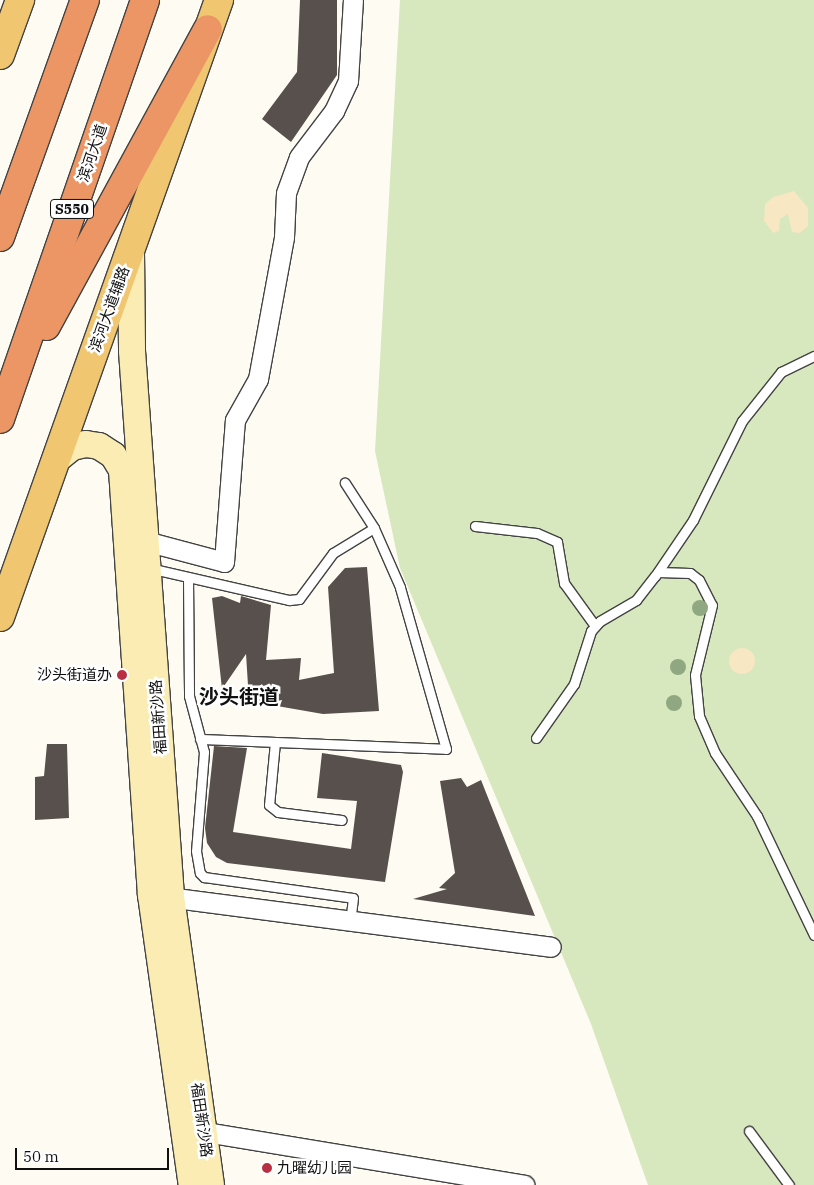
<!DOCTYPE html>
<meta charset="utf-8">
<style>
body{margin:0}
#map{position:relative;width:814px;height:1185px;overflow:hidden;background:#fefbf3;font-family:"IBM Plex Serif","Noto Sans SC",serif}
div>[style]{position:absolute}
.green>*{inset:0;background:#d7e7be}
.sand>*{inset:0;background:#f7e7c2}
.round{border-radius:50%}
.building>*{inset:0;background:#58504c}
.roads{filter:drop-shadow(1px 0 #434343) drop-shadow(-1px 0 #434343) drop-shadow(0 1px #434343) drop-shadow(0 -1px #434343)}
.lane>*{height:9px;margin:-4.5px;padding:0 4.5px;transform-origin:4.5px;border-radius:4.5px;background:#fff}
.street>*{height:19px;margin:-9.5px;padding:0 9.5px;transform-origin:9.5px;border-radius:9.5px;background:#fff}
.secondary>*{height:26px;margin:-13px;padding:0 13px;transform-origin:13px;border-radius:13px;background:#faecb2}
.primary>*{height:28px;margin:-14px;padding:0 14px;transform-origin:14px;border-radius:14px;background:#f0c671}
.highway>*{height:28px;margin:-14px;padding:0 14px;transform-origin:14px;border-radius:14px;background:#eb9664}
.trees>*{width:16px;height:16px;margin:-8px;border-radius:50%;background:#90a881}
.dots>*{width:14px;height:14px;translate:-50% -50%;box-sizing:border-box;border:2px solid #fff;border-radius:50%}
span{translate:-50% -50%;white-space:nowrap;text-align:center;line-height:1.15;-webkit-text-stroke:5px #fff;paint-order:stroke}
.shield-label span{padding:1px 4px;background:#fff;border:1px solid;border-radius:4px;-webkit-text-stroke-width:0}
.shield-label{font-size:14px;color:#101010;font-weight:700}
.street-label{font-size:15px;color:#101010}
.poi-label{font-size:15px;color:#101010}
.right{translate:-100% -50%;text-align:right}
.left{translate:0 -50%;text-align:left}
.district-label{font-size:20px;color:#101010;font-weight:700}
.scale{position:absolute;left:15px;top:1148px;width:154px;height:22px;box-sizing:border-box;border:2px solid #101010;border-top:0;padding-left:6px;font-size:15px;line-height:18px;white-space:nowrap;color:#101010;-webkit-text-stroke:4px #fff;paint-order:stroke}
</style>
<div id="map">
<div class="green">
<div style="clip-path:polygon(400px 0,814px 0,814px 1185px,648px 1185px,591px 1024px,400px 568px,375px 451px)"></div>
</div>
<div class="sand">
<div style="clip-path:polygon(794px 191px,808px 208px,808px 226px,800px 233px,792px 232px,788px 214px,780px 219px,779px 231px,773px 233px,764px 221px,765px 204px,773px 197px)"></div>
<div class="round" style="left:729px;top:648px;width:26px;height:26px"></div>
</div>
<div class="building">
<div style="clip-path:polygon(300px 0,337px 0,337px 75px,291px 142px,262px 119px,297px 72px)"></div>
<div style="clip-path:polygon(367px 567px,379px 711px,323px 714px,249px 701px,246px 654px,222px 689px,212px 598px,222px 596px,240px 603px,241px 596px,271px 605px,266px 660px,301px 658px,299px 680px,334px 673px,328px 587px,345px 568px)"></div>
<div style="clip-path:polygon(47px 744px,67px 744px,69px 818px,35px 820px,35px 777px,44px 776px)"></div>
<div style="clip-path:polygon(214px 746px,247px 748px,233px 832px,351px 849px,357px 801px,317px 798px,322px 753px,401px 765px,403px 772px,385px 882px,227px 863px,216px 857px,207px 843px,205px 828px)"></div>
<div style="clip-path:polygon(461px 778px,467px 787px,481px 780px,535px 916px,413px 899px,447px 889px,439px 888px,455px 873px,440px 781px)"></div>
</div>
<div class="roads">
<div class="lane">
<div style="left:475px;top:526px;width:62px;rotate:6.4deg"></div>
<div style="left:537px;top:533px;width:22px;rotate:24deg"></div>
<div style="left:557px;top:542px;width:42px;rotate:80.3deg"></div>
<div style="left:564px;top:583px;width:53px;rotate:54.2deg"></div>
<div style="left:149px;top:568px;width:144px;rotate:12.9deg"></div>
<div style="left:289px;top:600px;width:10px;rotate:-6deg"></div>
<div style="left:299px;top:599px;width:57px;rotate:-53.5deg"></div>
<div style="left:333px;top:553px;width:48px;rotate:-31.4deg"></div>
<div style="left:658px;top:572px;width:32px;rotate:2deg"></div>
<div style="left:690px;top:573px;width:11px;rotate:38deg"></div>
<div style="left:699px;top:580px;width:28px;rotate:63deg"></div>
<div style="left:712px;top:605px;width:72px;rotate:103.7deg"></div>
<div style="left:695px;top:675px;width:41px;rotate:84.4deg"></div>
<div style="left:699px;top:716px;width:40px;rotate:66.6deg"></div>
<div style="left:715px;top:753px;width:76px;rotate:56.3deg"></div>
<div style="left:757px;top:816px;width:132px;rotate:64.4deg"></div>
<div style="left:188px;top:577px;width:119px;rotate:89.5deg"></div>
<div style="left:189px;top:696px;width:58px;rotate:75deg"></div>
<div style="left:204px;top:752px;width:99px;rotate:94.6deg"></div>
<div style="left:196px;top:851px;width:22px;rotate:80deg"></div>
<div style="left:200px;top:873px;width:6px;rotate:45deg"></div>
<div style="left:204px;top:877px;width:150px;rotate:8deg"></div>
<div style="left:353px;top:898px;width:23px;rotate:97deg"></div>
<div style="left:536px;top:738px;width:66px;rotate:-54.9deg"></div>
<div style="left:574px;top:684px;width:56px;rotate:-72.2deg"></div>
<div style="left:591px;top:631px;width:13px;rotate:-48deg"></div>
<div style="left:600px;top:621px;width:42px;rotate:-30.3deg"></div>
<div style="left:636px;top:600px;width:31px;rotate:-52deg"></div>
<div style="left:655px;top:576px;width:68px;rotate:-55.8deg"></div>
<div style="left:693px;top:520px;width:110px;rotate:-63.7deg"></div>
<div style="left:742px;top:421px;width:63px;rotate:-51.5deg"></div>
<div style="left:781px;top:372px;width:37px;rotate:-26deg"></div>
<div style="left:200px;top:739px;width:246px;rotate:2.3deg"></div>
<div style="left:446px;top:749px;width:168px;rotate:-105.9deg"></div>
<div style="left:400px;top:587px;width:64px;rotate:-113.8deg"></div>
<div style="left:374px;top:528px;width:54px;rotate:-122.8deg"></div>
<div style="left:275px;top:742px;width:63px;rotate:95.4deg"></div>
<div style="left:269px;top:805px;width:11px;rotate:38deg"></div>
<div style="left:278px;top:812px;width:64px;rotate:7.1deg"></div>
<div style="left:749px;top:1131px;width:67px;rotate:53.5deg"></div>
</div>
<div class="street">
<div style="left:134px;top:538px;width:93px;rotate:14.9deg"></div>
<div style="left:224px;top:562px;width:142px;rotate:-85.6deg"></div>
<div style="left:235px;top:420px;width:47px;rotate:-60.7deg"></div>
<div style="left:258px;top:379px;width:144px;rotate:-79.6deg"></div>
<div style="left:284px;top:237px;width:44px;rotate:-87.4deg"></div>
<div style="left:286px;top:193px;width:38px;rotate:-70deg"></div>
<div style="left:299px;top:157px;width:58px;rotate:-52.7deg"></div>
<div style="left:334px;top:111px;width:33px;rotate:-65deg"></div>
<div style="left:348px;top:81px;width:81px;rotate:-86.5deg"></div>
<div style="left:160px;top:896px;width:394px;rotate:7.4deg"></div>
<div style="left:193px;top:1130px;width:336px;rotate:9.4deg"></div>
</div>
<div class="secondary">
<div style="left:131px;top:252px;width:99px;rotate:89.4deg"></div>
<div style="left:132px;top:351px;width:547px;rotate:85.91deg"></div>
<div style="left:171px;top:897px;width:291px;rotate:82.1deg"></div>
<div style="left:55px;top:461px;width:22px;rotate:-39deg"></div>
<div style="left:72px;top:447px;width:14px;rotate:-12deg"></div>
<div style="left:86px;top:444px;width:13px;rotate:9deg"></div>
<div style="left:99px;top:446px;width:17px;rotate:33deg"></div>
<div style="left:113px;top:455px;width:17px;rotate:59deg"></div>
<div style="left:122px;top:470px;width:426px;rotate:86.1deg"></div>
<div style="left:151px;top:895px;width:293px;rotate:82deg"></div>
</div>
<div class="primary">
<div style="left:0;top:55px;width:59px;rotate:-70deg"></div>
<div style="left:0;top:617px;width:655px;rotate:-70.46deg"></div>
</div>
<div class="highway">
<div style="left:0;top:237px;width:252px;rotate:-70.3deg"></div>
<div style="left:46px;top:326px;width:338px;rotate:-61.4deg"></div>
<div style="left:0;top:419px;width:443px;rotate:-70.9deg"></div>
</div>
</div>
<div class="trees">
<div style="left:700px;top:608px"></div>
<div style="left:678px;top:667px"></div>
<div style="left:674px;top:703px"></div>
</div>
<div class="dots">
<div style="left:122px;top:675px;background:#b82f41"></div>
<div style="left:267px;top:1168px;background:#b82f41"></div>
</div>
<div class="shield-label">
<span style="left:72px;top:209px">S550</span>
</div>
<div class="street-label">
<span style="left:92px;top:153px;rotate:-71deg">滨河大道</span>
<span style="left:109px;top:309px;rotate:-70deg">滨河大道辅路</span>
<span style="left:158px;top:717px;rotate:-94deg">福田新沙路</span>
<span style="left:202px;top:1120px;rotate:82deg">福田新沙路</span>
</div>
<div class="poi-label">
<span class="right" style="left:112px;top:675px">沙头街道办</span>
<span class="left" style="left:277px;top:1168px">九曜幼儿园</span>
</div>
<div class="district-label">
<span style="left:239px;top:696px">沙头街道</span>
</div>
<div class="scale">50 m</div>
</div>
